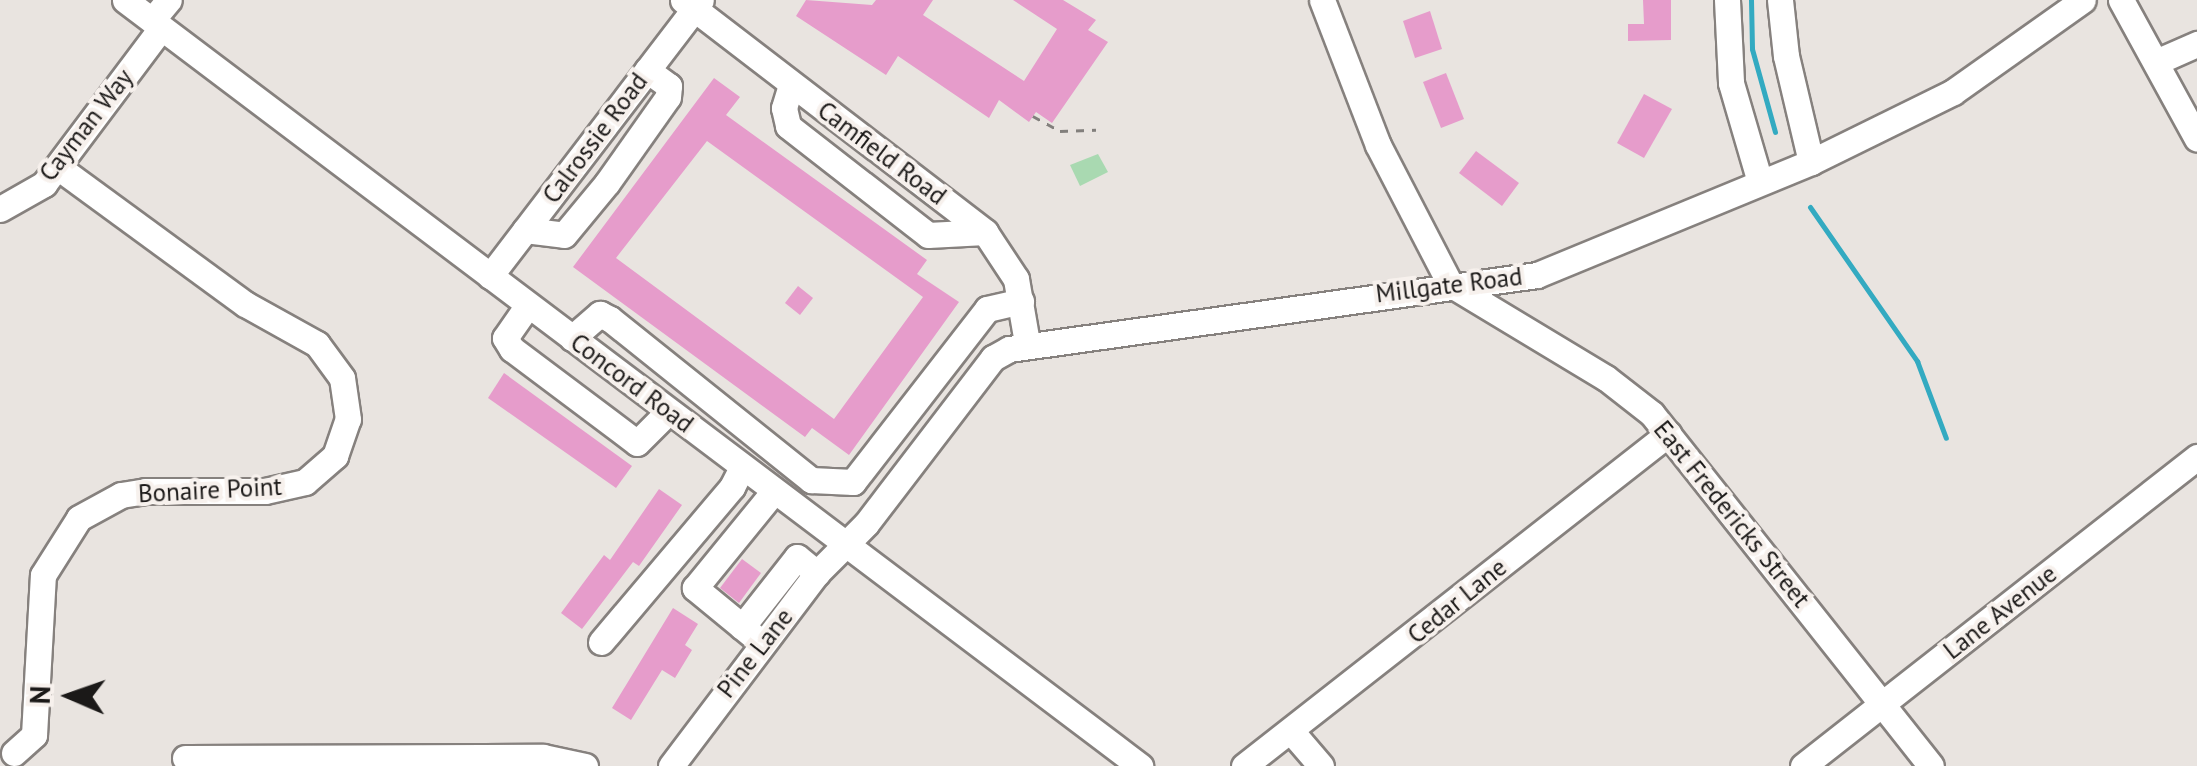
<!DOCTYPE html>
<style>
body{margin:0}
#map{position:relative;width:2197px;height:766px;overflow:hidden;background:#e9e4e0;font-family:"PT Sans",sans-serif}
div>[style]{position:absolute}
.green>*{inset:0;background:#a9d9b1}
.stream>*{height:5px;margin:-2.5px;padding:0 2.5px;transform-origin:2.5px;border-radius:2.5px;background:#33aac1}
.building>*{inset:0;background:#e69ccb}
.path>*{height:2.5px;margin-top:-1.25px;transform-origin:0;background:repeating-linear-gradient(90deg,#827f7c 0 8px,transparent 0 16px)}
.roads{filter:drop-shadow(2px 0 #86817e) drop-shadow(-2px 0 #86817e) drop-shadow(0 2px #86817e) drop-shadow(0 -2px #86817e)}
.minor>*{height:25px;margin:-12.5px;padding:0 12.5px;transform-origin:12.5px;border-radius:12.5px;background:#fff}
span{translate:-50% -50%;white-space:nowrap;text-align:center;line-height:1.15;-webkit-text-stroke:8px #f7f1ed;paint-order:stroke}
.street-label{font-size:25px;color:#1b1918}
.north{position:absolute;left:20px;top:646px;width:100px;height:100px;-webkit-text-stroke:8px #f7f1ed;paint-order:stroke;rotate:272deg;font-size:28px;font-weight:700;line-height:40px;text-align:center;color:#1b1918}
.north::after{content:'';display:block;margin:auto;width:35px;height:45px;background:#1b1918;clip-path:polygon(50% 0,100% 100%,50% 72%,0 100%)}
</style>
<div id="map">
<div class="green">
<div style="clip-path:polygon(1098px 154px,1108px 172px,1080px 186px,1070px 165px)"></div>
</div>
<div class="stream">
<div style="left:1751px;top:0;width:49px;rotate:88.8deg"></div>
<div style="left:1752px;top:49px;width:86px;rotate:74.5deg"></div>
<div style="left:1810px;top:207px;width:188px;rotate:55.2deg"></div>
<div style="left:1917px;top:361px;width:82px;rotate:69.4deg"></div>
</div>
<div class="building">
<div style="clip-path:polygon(806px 0,872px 5px,876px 0,933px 0,923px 15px,1024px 81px,1057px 29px,1013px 0,1063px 0,1096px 20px,1088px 30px,1108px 42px,1052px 123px,1036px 112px,1029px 122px,999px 100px,989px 118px,898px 56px,886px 75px,796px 16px)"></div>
<div style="clip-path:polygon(1643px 0,1671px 0,1671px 40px,1628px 41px,1628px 24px,1644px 24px)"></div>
<div style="clip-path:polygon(1430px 11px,1442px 49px,1415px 58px,1403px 21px)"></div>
<div style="clip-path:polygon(1446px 73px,1464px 119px,1441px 128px,1423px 82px)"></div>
<div style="clip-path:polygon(evenodd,714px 78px,740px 97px,726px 115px,927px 260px,917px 274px,959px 302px,849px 455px,812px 428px,805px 437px,573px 267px,714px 78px,707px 141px,923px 297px,834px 419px,616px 258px,707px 141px)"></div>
<div style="clip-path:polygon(1644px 94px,1672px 109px,1644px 158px,1617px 143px)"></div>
<div style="clip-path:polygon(1476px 151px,1519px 183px,1502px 206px,1459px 173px)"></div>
<div style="clip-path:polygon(798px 286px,813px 298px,800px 315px,785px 303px)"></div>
<div style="clip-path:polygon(504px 373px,632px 466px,616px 488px,488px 398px)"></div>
<div style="clip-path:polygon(659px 489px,682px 505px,639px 566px,633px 562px,582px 629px,561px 613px,604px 555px,610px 560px)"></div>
<div style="clip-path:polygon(742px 559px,761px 573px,739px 603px,720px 588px)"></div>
<div style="clip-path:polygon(673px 608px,698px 624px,685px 645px,692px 650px,675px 678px,662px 670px,631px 720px,612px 708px)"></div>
</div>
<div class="path">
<div style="left:1033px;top:116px;width:31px;rotate:29deg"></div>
<div style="left:1060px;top:131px;width:36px;rotate:-2deg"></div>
</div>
<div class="roads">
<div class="minor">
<div style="left:125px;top:0;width:1272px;rotate:37.04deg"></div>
<div style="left:683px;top:0;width:381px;rotate:37.5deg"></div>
<div style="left:985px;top:232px;width:56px;rotate:56.6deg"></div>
<div style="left:1016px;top:279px;width:65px;rotate:80.2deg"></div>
<div style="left:1322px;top:0;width:155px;rotate:68.9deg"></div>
<div style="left:1378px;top:145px;width:157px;rotate:62.6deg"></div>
<div style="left:1450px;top:284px;width:182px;rotate:31.1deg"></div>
<div style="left:1606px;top:378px;width:58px;rotate:38deg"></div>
<div style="left:1652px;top:414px;width:449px;rotate:51.6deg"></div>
<div style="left:1727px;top:0;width:83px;rotate:87.2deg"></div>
<div style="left:1731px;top:83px;width:103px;rotate:73.7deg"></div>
<div style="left:1780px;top:0;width:56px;rotate:83.9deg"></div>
<div style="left:1786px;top:56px;width:109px;rotate:76.7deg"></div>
<div style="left:2121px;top:0;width:158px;rotate:61.3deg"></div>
<div style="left:152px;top:20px;width:26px;rotate:-50deg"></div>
<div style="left:2156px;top:62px;width:45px;rotate:-23.7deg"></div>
<div style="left:791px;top:85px;width:24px;rotate:107deg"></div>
<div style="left:784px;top:108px;width:18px;rotate:77deg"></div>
<div style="left:788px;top:126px;width:177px;rotate:37.9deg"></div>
<div style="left:928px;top:235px;width:57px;rotate:-3deg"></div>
<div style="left:0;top:209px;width:51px;rotate:-29.6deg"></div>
<div style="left:44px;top:184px;width:195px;rotate:-53.1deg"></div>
<div style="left:525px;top:230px;width:39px;rotate:7deg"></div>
<div style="left:564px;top:235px;width:67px;rotate:-50.4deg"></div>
<div style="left:607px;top:183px;width:105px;rotate:-54.7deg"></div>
<div style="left:668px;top:97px;width:11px;rotate:-85deg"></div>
<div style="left:669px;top:86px;width:27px;rotate:-144deg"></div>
<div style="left:490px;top:276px;width:347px;rotate:-52.6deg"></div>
<div style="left:528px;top:305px;width:40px;rotate:124.9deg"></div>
<div style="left:505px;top:338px;width:13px;rotate:58deg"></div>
<div style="left:512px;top:349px;width:156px;rotate:36.9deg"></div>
<div style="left:637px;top:443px;width:45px;rotate:-45deg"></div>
<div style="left:572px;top:338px;width:37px;rotate:-41deg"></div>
<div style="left:600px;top:314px;width:11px;rotate:27deg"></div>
<div style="left:610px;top:319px;width:258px;rotate:38.7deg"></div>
<div style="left:811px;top:480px;width:42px;rotate:2.7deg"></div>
<div style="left:853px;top:482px;width:219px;rotate:-52.2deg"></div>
<div style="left:987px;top:309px;width:35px;rotate:-13deg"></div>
<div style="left:742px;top:627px;width:89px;rotate:-51.8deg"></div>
<div style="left:797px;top:557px;width:26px;rotate:39deg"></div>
<div style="left:601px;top:642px;width:203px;rotate:-49.8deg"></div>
<div style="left:732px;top:487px;width:22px;rotate:-63deg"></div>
<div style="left:762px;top:643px;width:87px;rotate:-140.6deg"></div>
<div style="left:695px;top:588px;width:125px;rotate:-50.8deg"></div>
<div style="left:1291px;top:731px;width:46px;rotate:49.4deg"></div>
<div style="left:14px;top:753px;width:27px;rotate:-42deg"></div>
<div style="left:34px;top:735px;width:160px;rotate:-86.8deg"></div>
<div style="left:43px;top:575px;width:67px;rotate:-57.7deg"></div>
<div style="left:79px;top:518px;width:48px;rotate:-28.7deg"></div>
<div style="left:121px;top:495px;width:24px;rotate:-9deg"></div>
<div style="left:145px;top:491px;width:120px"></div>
<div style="left:265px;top:491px;width:41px;rotate:-12.7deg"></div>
<div style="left:305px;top:482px;width:40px;rotate:-41deg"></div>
<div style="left:335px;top:456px;width:39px;rotate:-71deg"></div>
<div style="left:348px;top:419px;width:41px;rotate:-98.3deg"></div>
<div style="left:342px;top:378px;width:42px;rotate:-126.3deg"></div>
<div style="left:317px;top:344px;width:82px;rotate:-150.9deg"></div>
<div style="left:245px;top:304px;width:232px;rotate:-143.8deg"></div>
<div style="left:185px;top:758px;width:358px;rotate:-0.2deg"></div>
<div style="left:543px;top:757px;width:43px;rotate:12.1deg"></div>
<div style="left:671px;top:766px;width:242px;rotate:-52.9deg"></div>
<div style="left:817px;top:573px;width:69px;rotate:-45deg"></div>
<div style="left:866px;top:524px;width:209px;rotate:-52.6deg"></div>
<div style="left:993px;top:358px;width:18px;rotate:-29deg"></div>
<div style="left:1009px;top:349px;width:533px;rotate:-7.98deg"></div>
<div style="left:1537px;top:275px;width:296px;rotate:-22.4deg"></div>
<div style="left:1811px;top:162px;width:158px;rotate:-26.2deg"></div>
<div style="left:1953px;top:92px;width:159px;rotate:-35.3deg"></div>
<div style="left:1244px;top:766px;width:539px;rotate:-38.06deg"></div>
<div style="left:1803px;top:766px;width:501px;rotate:-38.11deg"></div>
</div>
</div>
<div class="street-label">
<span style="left:86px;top:125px;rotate:-52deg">Cayman Way</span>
<span style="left:595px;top:138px;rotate:-53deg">Calrossie Road</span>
<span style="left:882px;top:153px;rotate:37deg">Camfield Road</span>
<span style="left:1449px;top:285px;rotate:-7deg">Millgate Road</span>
<span style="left:632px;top:383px;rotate:37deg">Concord Road</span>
<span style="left:210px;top:490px;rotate:-3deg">Bonaire Point</span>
<span style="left:1732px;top:514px;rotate:51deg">East Fredericks Street</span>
<span style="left:1457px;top:601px;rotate:-39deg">Cedar Lane</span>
<span style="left:2000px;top:612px;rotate:-38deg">Lane Avenue</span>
<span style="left:755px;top:653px;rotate:-52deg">Pine Lane</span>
</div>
<div class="north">N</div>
</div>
